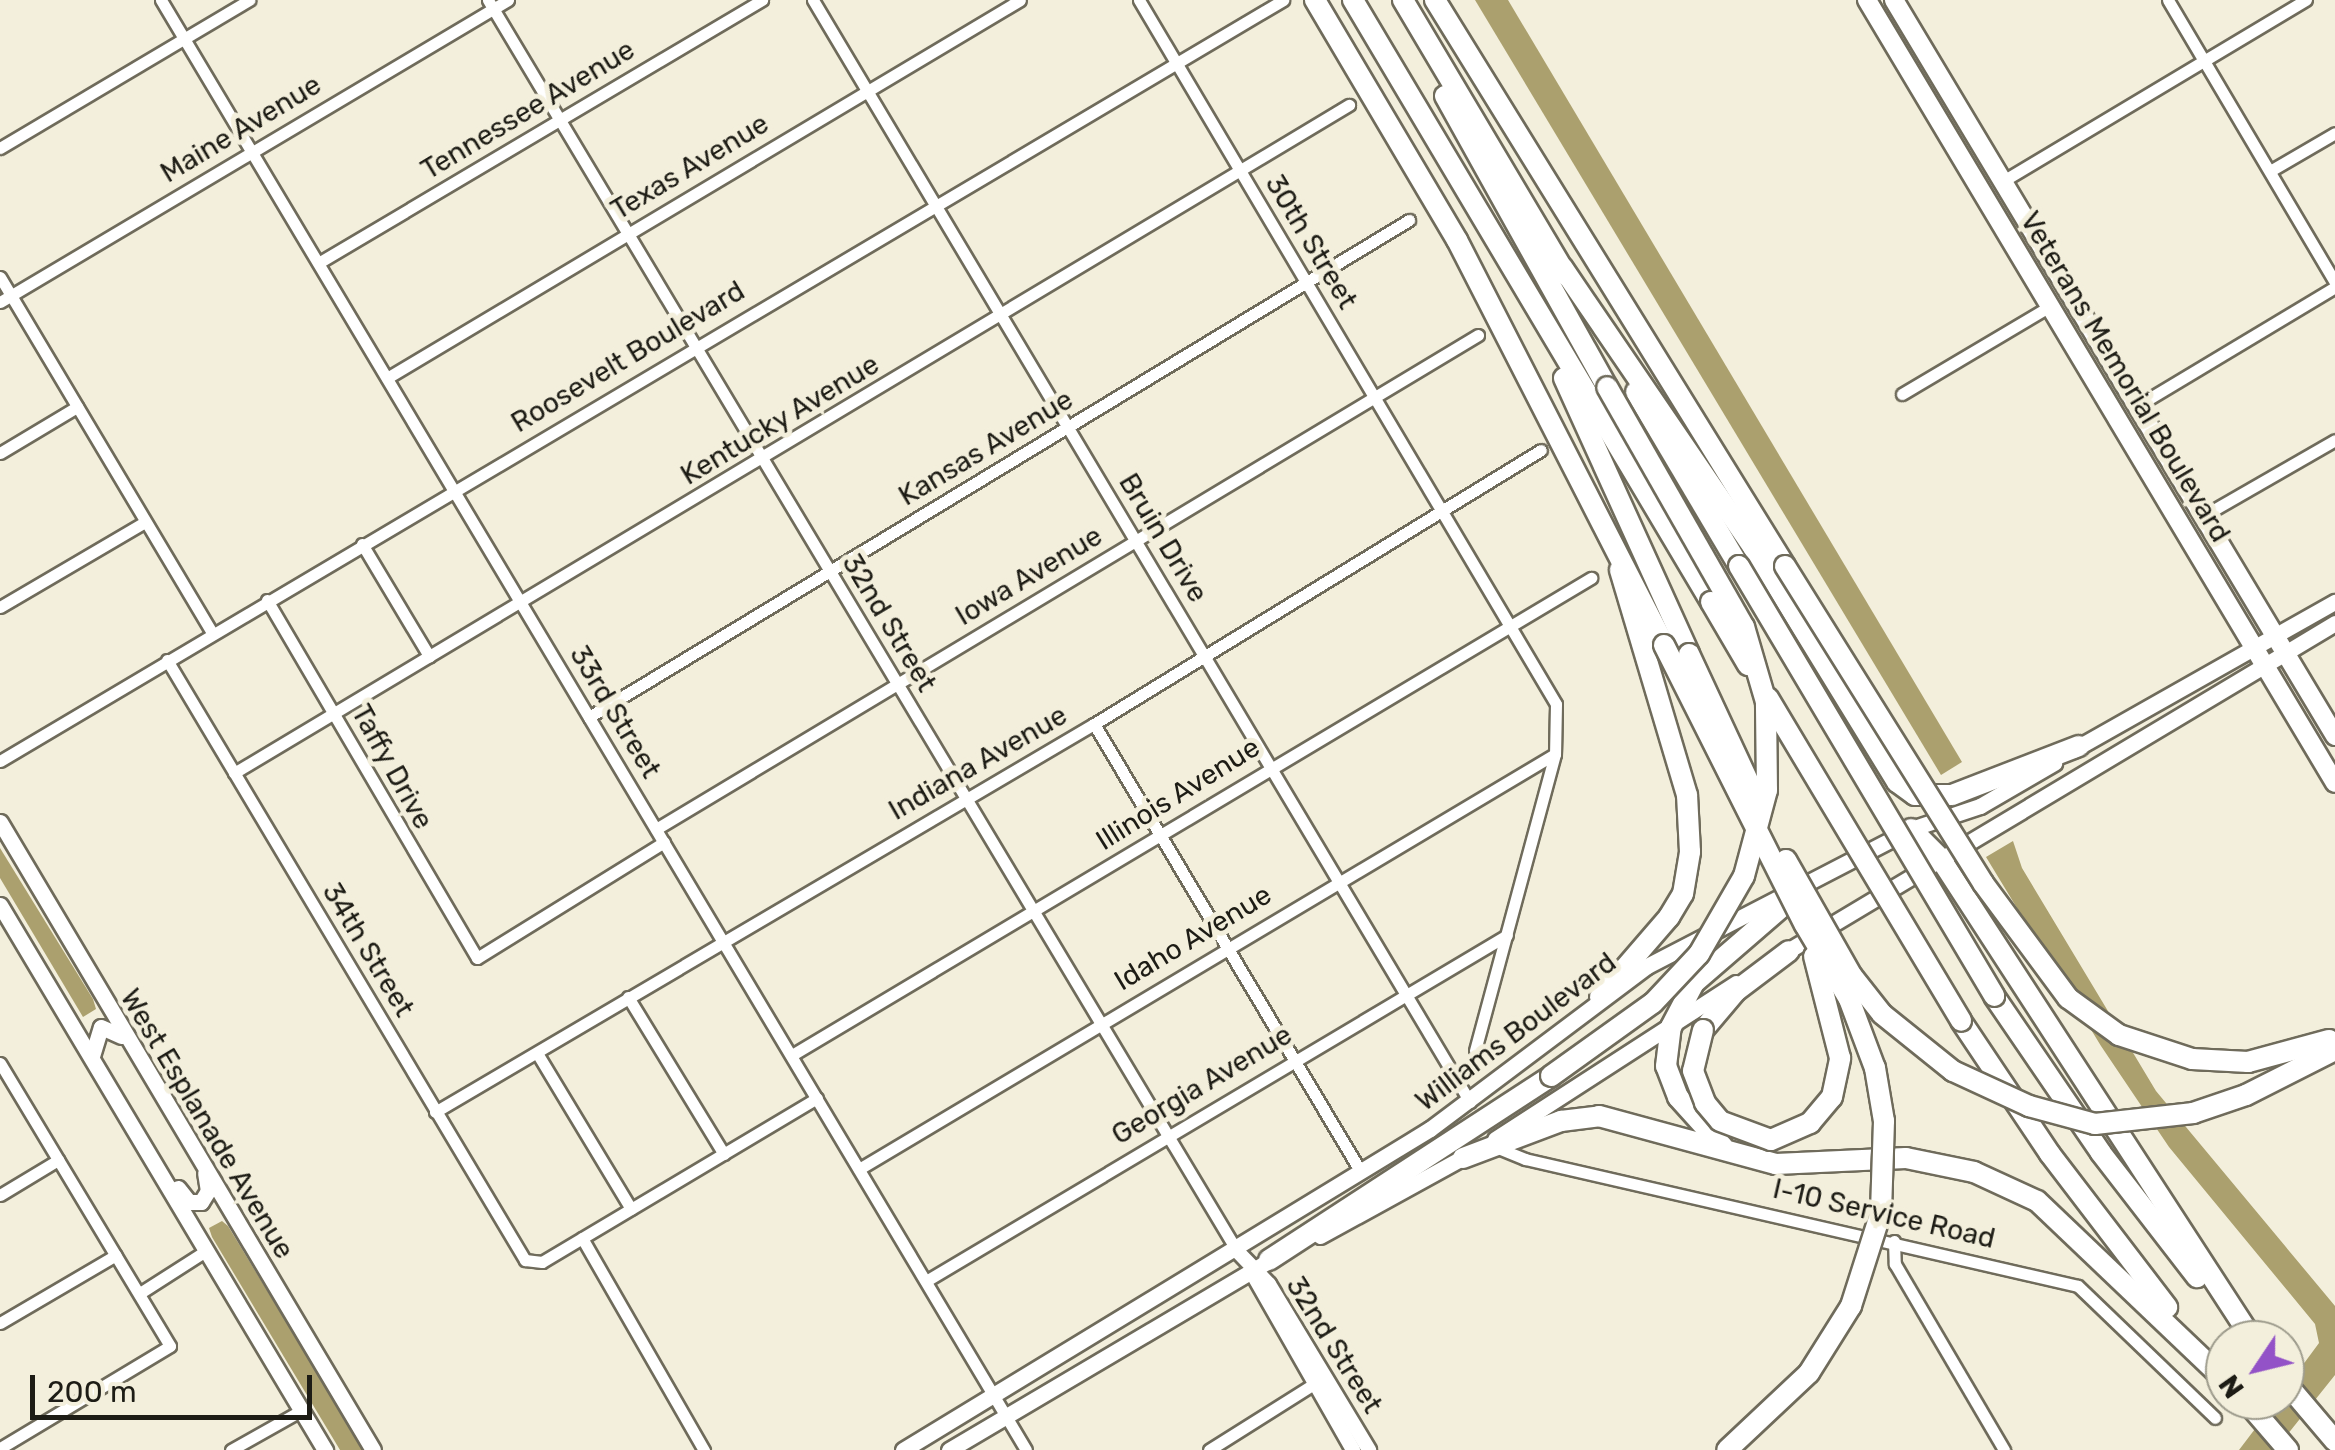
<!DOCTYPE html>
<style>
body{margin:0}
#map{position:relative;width:2335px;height:1450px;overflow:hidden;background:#f3efdc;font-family:Rubik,sans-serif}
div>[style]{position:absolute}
.water>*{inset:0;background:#aba06e}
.roads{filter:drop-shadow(2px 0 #6f6b5b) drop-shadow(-2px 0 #6f6b5b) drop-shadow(0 2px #6f6b5b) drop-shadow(0 -2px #6f6b5b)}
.minor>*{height:11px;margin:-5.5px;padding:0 5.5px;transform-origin:5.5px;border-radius:5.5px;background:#fff}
.tertiary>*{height:14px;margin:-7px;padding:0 7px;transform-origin:7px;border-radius:7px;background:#fff}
.secondary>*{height:15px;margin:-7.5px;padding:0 7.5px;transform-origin:7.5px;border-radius:7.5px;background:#fff}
.primary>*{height:18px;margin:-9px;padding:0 9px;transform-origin:9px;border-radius:9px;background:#fff}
.motorway>*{height:20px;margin:-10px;padding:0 10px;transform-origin:10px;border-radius:10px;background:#fff}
.bridges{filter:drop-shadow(2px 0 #6f6b5b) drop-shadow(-2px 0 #6f6b5b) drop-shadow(0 2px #6f6b5b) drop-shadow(0 -2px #6f6b5b)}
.motorway-bridge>*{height:20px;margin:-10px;padding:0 10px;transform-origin:10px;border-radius:10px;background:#fff}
span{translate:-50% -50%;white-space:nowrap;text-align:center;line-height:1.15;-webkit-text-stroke:10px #f3efdc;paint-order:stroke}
.street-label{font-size:28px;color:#1d1c15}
.north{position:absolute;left:2205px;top:1320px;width:100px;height:100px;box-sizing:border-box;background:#f3efdc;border:2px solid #9d9b8c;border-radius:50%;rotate:235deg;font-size:28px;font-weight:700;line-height:40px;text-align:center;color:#1d1c15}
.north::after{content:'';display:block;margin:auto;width:35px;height:45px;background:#9352c7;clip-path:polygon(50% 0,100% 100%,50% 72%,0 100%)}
.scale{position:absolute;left:30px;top:1375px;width:282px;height:45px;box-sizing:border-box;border:5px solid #1d1c15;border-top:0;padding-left:12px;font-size:30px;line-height:35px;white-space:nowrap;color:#1d1c15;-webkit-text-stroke:8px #f3efdc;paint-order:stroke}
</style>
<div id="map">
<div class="water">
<div style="clip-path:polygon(1475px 0,1508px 0,1962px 762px,1941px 775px)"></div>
<div style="clip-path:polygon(2013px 841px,2022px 868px,2156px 1091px,2335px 1306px,2335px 1375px,2275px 1450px,2239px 1450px,2277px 1400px,2285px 1400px,2285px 1389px,2319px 1343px,2315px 1324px,2169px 1147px,2101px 1046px,1986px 857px)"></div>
<div style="clip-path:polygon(0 848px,93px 999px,96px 1009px,83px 1017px,0 878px)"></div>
<div style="clip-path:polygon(222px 1221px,228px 1226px,364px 1450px,340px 1450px,212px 1237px,209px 1228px)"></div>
</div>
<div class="roads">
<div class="minor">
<div style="left:161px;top:0;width:1688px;rotate:59.18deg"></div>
<div style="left:488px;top:0;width:1458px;rotate:59.09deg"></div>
<div style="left:813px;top:0;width:1283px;rotate:59.2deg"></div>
<div style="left:1139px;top:0;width:818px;rotate:59.36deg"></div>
<div style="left:1556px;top:704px;width:50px;rotate:91.1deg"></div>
<div style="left:1555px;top:754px;width:307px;rotate:105.1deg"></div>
<div style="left:2168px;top:0;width:328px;rotate:59.4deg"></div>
<div style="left:0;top:148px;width:290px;rotate:-30.7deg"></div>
<div style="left:2270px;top:171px;width:75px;rotate:-30.3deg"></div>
<div style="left:2003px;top:181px;width:353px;rotate:-30.9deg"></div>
<div style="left:320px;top:262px;width:514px;rotate:-30.66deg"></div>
<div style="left:0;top:277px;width:413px;rotate:59.2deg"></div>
<div style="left:0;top:302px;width:591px;rotate:-30.73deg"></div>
<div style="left:387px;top:378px;width:737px;rotate:-30.84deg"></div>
<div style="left:1902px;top:394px;width:172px;rotate:-30.7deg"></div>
<div style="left:2137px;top:406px;width:231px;rotate:-31deg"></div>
<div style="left:0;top:453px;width:90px;rotate:-30.9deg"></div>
<div style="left:2203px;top:516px;width:152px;rotate:-29.9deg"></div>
<div style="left:362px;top:544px;width:131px;rotate:59.1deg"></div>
<div style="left:267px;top:600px;width:415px;rotate:59.6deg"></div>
<div style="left:477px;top:958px;width:220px;rotate:-31.8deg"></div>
<div style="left:0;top:607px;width:168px;rotate:-30.4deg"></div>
<div style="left:167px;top:660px;width:699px;rotate:59.18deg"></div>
<div style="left:525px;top:1260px;width:17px;rotate:7deg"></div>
<div style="left:542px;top:1262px;width:320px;rotate:-30.8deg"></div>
<div style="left:589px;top:717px;width:959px;rotate:-31.22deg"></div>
<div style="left:1094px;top:724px;width:522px;rotate:59.21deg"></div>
<div style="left:0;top:761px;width:1492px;rotate:-30.67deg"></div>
<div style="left:234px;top:773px;width:1300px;rotate:-30.93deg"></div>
<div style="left:656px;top:829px;width:959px;rotate:-31deg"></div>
<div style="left:628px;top:997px;width:184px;rotate:58.6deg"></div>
<div style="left:537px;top:1053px;width:182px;rotate:58.9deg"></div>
<div style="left:792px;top:1055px;width:931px;rotate:-30.84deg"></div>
<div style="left:0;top:1063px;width:330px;rotate:59deg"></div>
<div style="left:170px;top:1346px;width:198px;rotate:149deg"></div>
<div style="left:435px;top:1112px;width:765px;rotate:-30.49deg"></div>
<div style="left:1094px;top:724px;width:524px;rotate:-31.51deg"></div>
<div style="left:1493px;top:1146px;width:35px;rotate:22deg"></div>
<div style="left:1525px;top:1159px;width:567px;rotate:12.93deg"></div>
<div style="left:2078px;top:1286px;width:190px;rotate:43.9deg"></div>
<div style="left:859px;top:1169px;width:810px;rotate:-30.81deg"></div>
<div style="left:0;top:1195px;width:68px;rotate:-31.1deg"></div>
<div style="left:582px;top:1238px;width:245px;rotate:60.1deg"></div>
<div style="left:1894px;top:1241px;width:23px;rotate:88deg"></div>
<div style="left:1895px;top:1264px;width:216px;rotate:59.6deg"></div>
<div style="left:926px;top:1281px;width:676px;rotate:-30.77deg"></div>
<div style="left:140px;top:1293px;width:80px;rotate:-32.7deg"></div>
<div style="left:0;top:1323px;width:134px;rotate:-30.4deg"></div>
<div style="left:231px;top:1450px;width:81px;rotate:-29.4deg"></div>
<div style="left:1209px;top:1450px;width:124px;rotate:-32.2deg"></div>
</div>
<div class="tertiary">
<div style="left:1237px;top:1251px;width:46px;rotate:45.9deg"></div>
<div style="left:1269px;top:1284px;width:194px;rotate:58.9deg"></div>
<div style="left:1251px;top:1271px;width:206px;rotate:60.3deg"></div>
</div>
<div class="secondary">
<div style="left:2073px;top:750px;width:301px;rotate:-29.5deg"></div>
<div style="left:0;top:822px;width:730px;rotate:59.29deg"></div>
<div style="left:0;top:905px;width:635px;rotate:59.19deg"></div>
<div style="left:1781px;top:955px;width:646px;rotate:-30.93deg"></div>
<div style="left:92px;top:1056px;width:30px;rotate:-73deg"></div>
<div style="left:101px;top:1027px;width:22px;rotate:24deg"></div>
<div style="left:1495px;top:1139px;width:287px;rotate:-32.9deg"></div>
<div style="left:178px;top:1188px;width:18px;rotate:52deg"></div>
<div style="left:189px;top:1202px;width:12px"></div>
<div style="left:201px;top:1202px;width:13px;rotate:-58deg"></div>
<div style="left:208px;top:1191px;width:18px;rotate:-99deg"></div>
<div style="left:1320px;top:1236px;width:172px;rotate:-28.8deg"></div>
<div style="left:903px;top:1450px;width:617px;rotate:-31.35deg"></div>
<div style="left:1430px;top:1129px;width:271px;rotate:-36.9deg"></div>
<div style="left:1647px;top:966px;width:297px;rotate:-27.4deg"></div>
<div style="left:1911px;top:829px;width:73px;rotate:-18.4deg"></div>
<div style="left:1980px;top:806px;width:86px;rotate:-30.2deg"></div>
<div style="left:949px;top:1450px;width:381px;rotate:-30.6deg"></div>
</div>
<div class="primary">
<div style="left:1867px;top:0;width:912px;rotate:59.13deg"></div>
<div style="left:1894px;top:0;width:858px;rotate:59.07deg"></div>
</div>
<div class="motorway">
<div style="left:1315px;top:0;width:279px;rotate:59.4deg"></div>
<div style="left:1457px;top:240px;width:455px;rotate:62.9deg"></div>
<div style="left:1353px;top:0;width:700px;rotate:59.26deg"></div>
<div style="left:1403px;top:0;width:321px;rotate:59.3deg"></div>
<div style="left:1435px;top:0;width:665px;rotate:58.27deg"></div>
<div style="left:1445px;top:96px;width:333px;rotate:60.9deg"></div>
<div style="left:1562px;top:267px;width:339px;rotate:55.7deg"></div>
<div style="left:1753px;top:547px;width:276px;rotate:58.5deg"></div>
<div style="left:1897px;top:782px;width:22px;rotate:36deg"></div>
<div style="left:1915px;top:795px;width:37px"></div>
<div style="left:1952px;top:795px;width:136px;rotate:-21.1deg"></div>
<div style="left:1564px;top:378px;width:303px;rotate:65.6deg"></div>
<div style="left:1636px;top:392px;width:202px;rotate:59.4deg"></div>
<div style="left:1911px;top:829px;width:41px;rotate:45deg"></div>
<div style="left:1940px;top:858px;width:575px;rotate:57deg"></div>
<div style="left:1994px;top:996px;width:190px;rotate:55.7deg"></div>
<div style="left:2101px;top:1153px;width:157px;rotate:52.3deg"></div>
<div style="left:1600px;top:997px;width:106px;rotate:-49.2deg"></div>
<div style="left:1669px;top:917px;width:27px;rotate:-59deg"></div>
<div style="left:1683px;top:894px;width:43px;rotate:-80.5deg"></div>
<div style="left:1690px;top:852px;width:57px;rotate:-93deg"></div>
<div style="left:1687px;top:795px;width:235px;rotate:-106.6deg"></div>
<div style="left:1961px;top:1021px;width:160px;rotate:56.2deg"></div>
<div style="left:2050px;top:1154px;width:193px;rotate:52.6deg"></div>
<div style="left:1703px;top:1030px;width:51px;rotate:-49.8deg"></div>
<div style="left:1736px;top:991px;width:66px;rotate:-37deg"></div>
<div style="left:1723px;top:1147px;width:67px;rotate:-132deg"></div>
<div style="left:1678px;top:1097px;width:33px;rotate:-111deg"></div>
<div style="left:1666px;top:1066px;width:39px;rotate:-83deg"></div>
<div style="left:1671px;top:1027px;width:50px;rotate:-62.4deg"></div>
<div style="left:1694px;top:983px;width:138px;rotate:-40.9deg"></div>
<div style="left:1463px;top:1158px;width:105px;rotate:-20.7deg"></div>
<div style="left:1561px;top:1121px;width:38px;rotate:-7deg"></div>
<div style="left:1599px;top:1116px;width:183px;rotate:15.2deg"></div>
<div style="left:1776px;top:1164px;width:130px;rotate:-2.6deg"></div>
<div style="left:1906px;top:1158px;width:69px;rotate:11.6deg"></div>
<div style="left:1974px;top:1172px;width:69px;rotate:24.7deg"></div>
<div style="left:2037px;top:1201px;width:260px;rotate:43.6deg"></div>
<div style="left:1269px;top:1260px;width:337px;rotate:-33.1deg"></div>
<div style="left:2285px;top:1382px;width:77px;rotate:49.7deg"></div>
<div style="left:2245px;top:1400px;width:66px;rotate:49.3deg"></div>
</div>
</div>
<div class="bridges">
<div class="motorway-bridge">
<div style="left:1739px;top:566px;width:500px;rotate:59.3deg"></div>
<div style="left:1785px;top:566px;width:374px;rotate:58deg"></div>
<div style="left:1983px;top:883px;width:143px;rotate:53.5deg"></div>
<div style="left:2068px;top:998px;width:63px;rotate:36deg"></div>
<div style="left:2119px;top:1035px;width:77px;rotate:18.2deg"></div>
<div style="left:2192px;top:1059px;width:56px;rotate:3.1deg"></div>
<div style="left:2248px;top:1062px;width:84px;rotate:-15.2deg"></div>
<div style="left:1711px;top:602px;width:73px;rotate:59.6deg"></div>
<div style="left:1664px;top:645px;width:313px;rotate:63.3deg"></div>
<div style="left:1805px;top:925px;width:86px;rotate:59.3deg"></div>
<div style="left:1849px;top:999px;width:74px;rotate:69.4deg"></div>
<div style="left:1875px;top:1068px;width:54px;rotate:80.4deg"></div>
<div style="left:1884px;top:1121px;width:91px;rotate:91.9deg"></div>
<div style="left:1881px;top:1212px;width:99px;rotate:107.7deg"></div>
<div style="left:1851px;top:1306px;width:79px;rotate:122.1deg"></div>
<div style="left:1809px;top:1373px;width:112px;rotate:136.8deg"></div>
<div style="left:1689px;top:654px;width:159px;rotate:65deg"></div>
<div style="left:1768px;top:698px;width:376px;rotate:59.1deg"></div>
<div style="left:1786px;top:860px;width:133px;rotate:60.4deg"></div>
<div style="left:1852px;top:976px;width:48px;rotate:51.7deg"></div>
<div style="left:1882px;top:1014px;width:91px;rotate:38.8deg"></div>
<div style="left:1953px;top:1071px;width:84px;rotate:24.7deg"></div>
<div style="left:2029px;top:1106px;width:68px;rotate:15.3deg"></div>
<div style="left:2095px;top:1124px;width:99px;rotate:-6.4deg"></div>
<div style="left:2193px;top:1113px;width:56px;rotate:-18.8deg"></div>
<div style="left:2246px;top:1095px;width:100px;rotate:-26.8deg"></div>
<div style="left:1703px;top:1030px;width:42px;rotate:103.7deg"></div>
<div style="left:1693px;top:1071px;width:34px;rotate:69deg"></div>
<div style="left:1705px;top:1103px;width:23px;rotate:50deg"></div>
<div style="left:1720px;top:1121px;width:54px;rotate:20.4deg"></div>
<div style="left:1771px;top:1140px;width:43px;rotate:-23.6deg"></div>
<div style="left:1810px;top:1123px;width:34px;rotate:-50deg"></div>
<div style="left:1832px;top:1097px;width:40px;rotate:-78deg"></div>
<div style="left:1840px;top:1058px;width:105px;rotate:-104.3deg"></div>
<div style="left:1551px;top:1076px;width:125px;rotate:-35.6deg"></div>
<div style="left:1653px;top:1003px;width:67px;rotate:-46.8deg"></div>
<div style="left:1699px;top:954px;width:90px;rotate:-60deg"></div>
<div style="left:1744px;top:876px;width:89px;rotate:-75deg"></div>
<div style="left:1767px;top:790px;width:88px;rotate:-90.7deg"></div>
<div style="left:1766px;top:702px;width:78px;rotate:-106.3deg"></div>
<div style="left:1744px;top:627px;width:276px;rotate:-119.7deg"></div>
</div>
</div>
<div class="street-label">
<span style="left:528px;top:110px;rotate:-31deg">Tennessee Avenue</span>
<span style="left:241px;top:129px;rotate:-31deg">Maine Avenue</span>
<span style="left:690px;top:167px;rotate:-31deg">Texas Avenue</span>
<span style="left:1311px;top:242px;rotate:59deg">30th Street</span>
<span style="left:628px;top:357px;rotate:-31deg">Roosevelt Boulevard</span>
<span style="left:2125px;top:377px;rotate:59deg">Veterans Memorial Boulevard</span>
<span style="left:780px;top:420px;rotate:-31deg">Kentucky Avenue</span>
<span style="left:986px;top:448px;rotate:-31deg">Kansas Avenue</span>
<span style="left:1163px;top:538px;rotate:59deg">Bruin Drive</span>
<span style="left:1029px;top:576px;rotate:-31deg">Iowa Avenue</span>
<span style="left:889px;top:623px;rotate:59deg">32nd Street</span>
<span style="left:615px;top:712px;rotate:59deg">33rd Street</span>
<span style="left:978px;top:763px;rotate:-30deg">Indiana Avenue</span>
<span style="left:392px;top:767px;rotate:61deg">Taffy Drive</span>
<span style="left:1178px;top:794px;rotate:-32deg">Illinois Avenue</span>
<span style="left:1193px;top:938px;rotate:-31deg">Idaho Avenue</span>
<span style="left:368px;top:950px;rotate:59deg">34th Street</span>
<span style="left:1516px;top:1032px;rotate:-37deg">Williams Boulevard</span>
<span style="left:1202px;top:1085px;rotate:-31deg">Georgia Avenue</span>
<span style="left:207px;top:1124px;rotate:59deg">West Esplanade Avenue</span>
<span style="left:1884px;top:1214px;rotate:13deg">I-10 Service Road</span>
<span style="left:1334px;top:1345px;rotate:58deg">32nd Street</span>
</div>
<div class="north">N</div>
<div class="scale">200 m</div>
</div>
